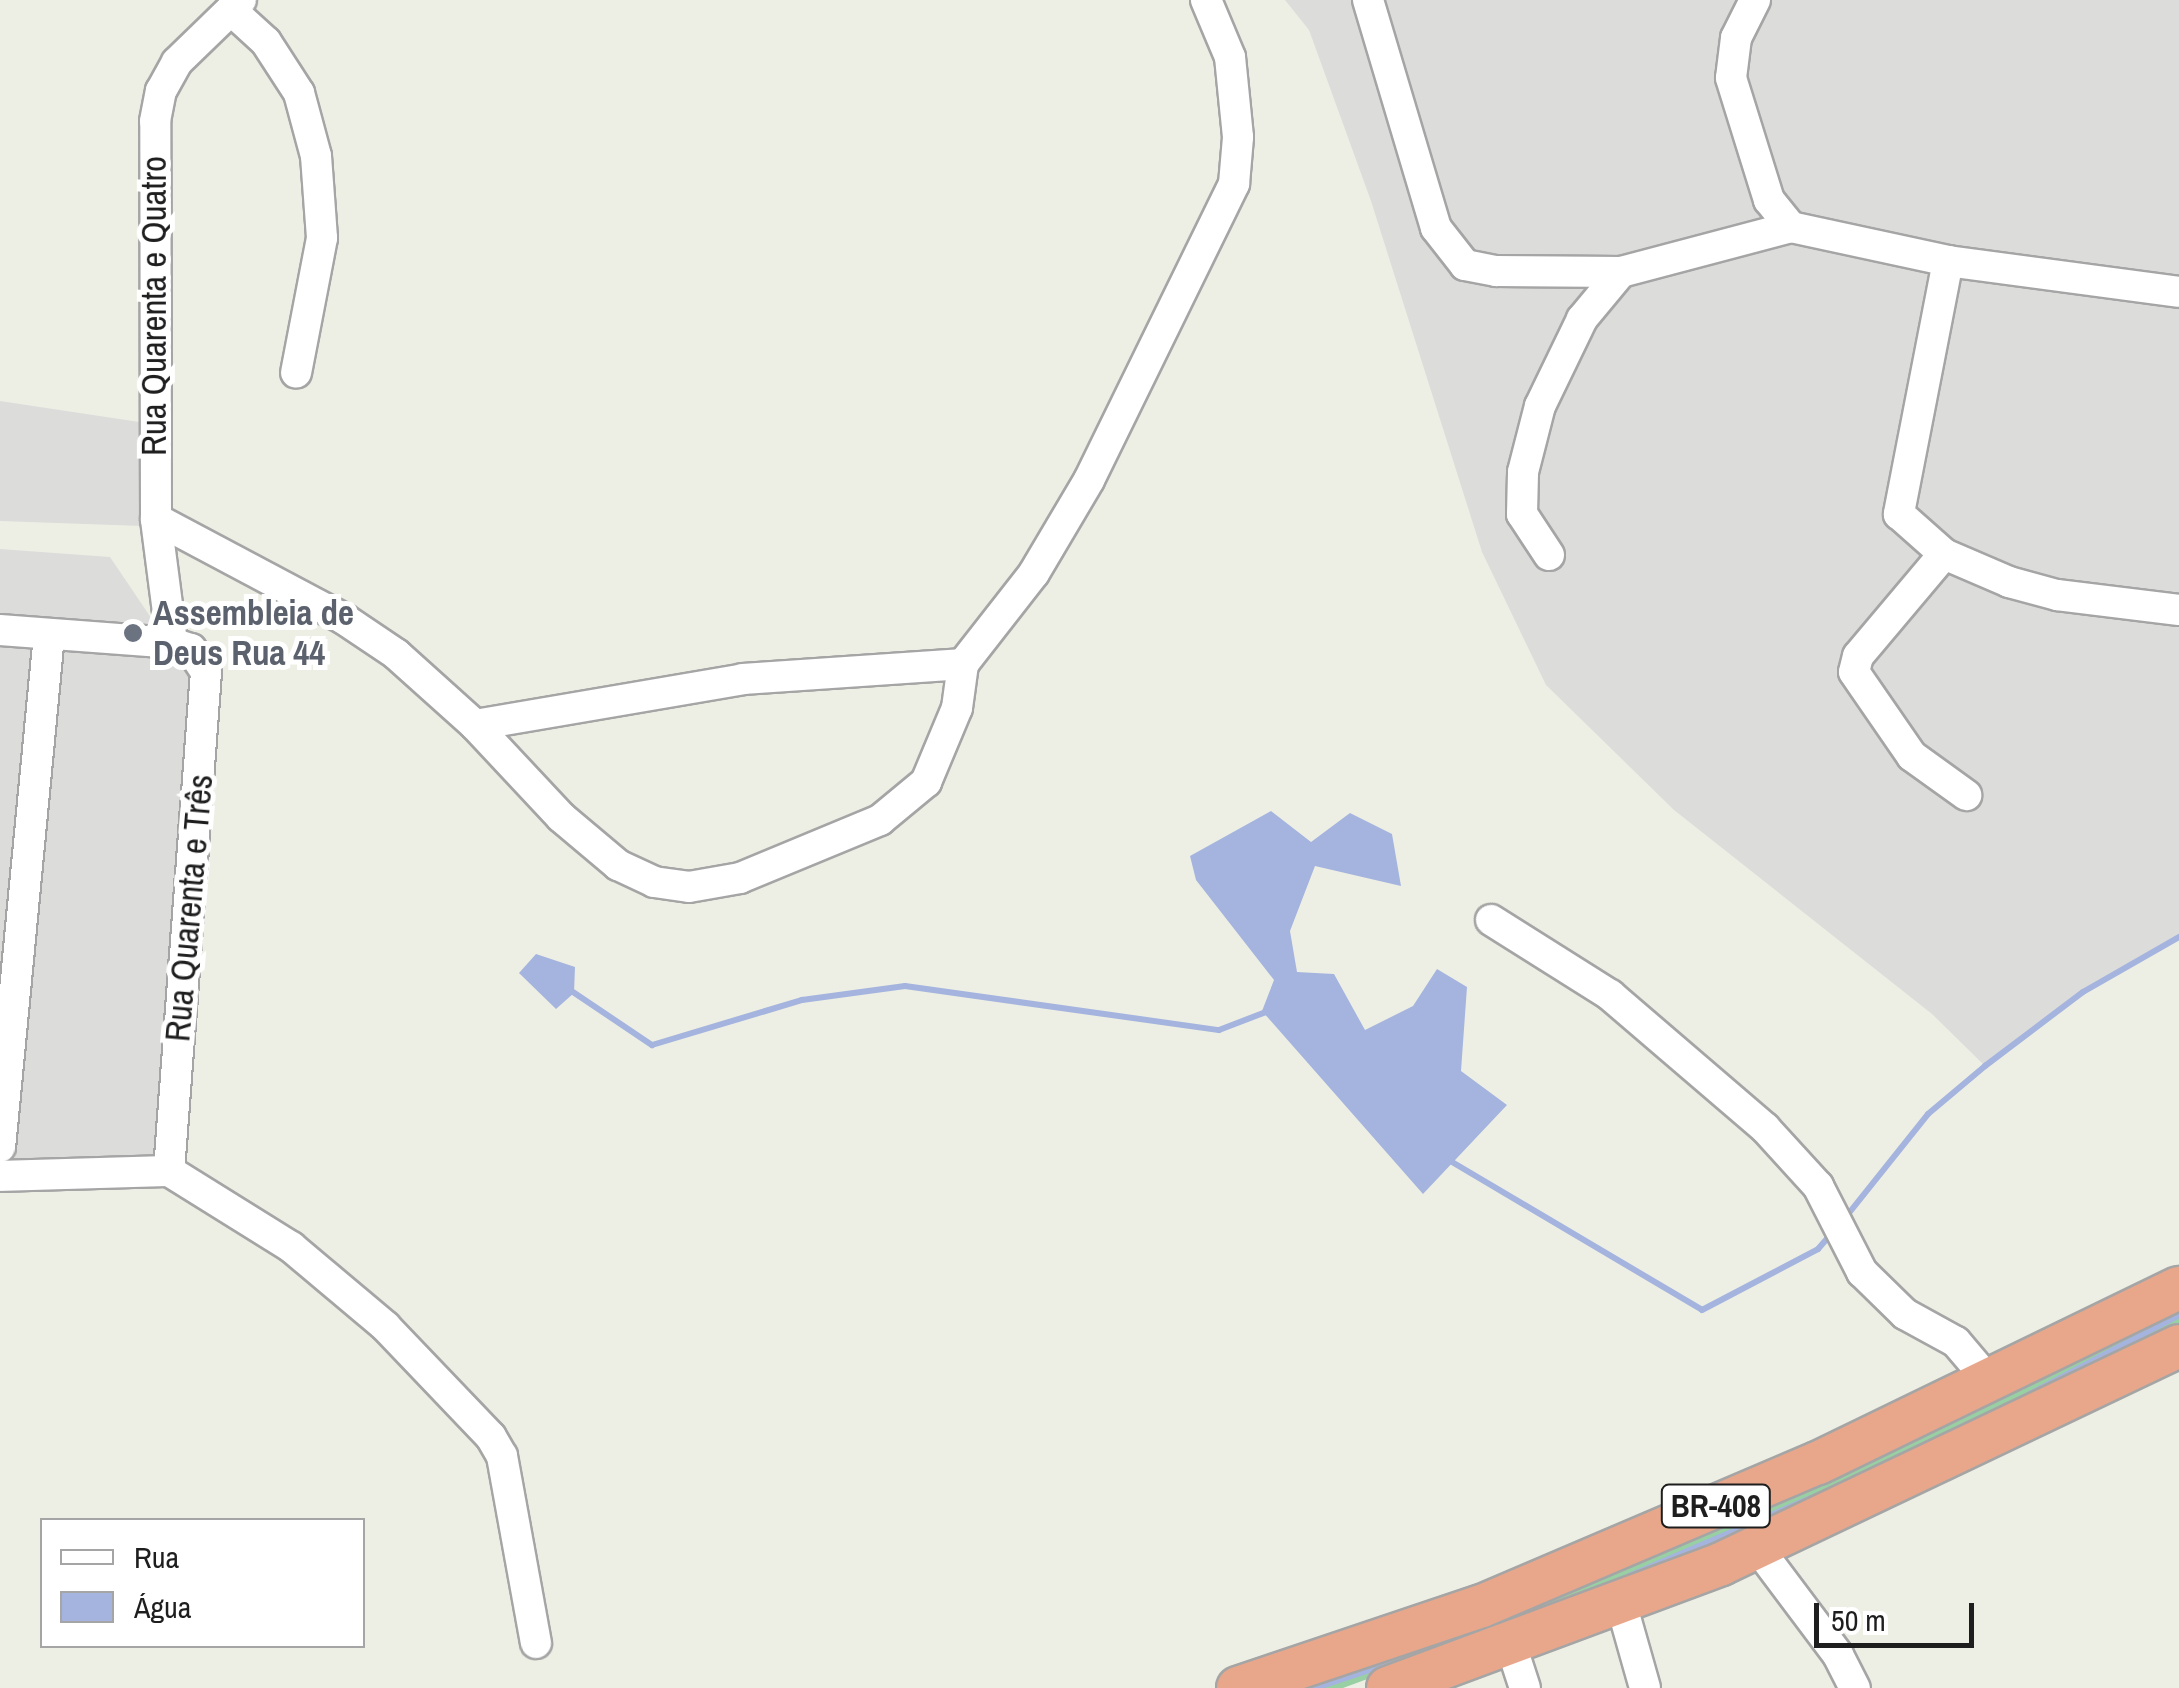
<!DOCTYPE html>
<meta charset="utf-8">
<style>
body{margin:0}
#map{position:relative;width:2179px;height:1688px;overflow:hidden;background:#eeefe4;font-family:"Archivo Narrow",sans-serif}
div>[style]{position:absolute}
.residential>*{inset:0;background:#dcdcdb}
.forest>*{inset:0;background:#98cfa3}
.water>*{inset:0;background:#a4b4de}
.stream>*{height:6px;margin:-3px;padding:0 3px;transform-origin:3px;border-radius:3px;background:#a4b4de}
.roads{filter:drop-shadow(2px 0 #a5a5a5) drop-shadow(-2px 0 #a5a5a5) drop-shadow(0 2px #a5a5a5) drop-shadow(0 -2px #a5a5a5)}
.minor>*{height:30px;margin:-15px;padding:0 15px;transform-origin:15px;border-radius:15px;background:#fff}
.highway>*{height:42px;margin:-21px;padding:0 21px;transform-origin:21px;border-radius:21px;background:#e8a78b}
.dots>*{width:28px;height:28px;translate:-50% -50%;box-sizing:border-box;border:5px solid #fff;border-radius:50%}
span{translate:-50% -50%;white-space:nowrap;text-align:center;line-height:1.15;-webkit-text-stroke:10px #fff;paint-order:stroke}
.shield-label span{padding:2px 8px;background:#fff;border:2px solid;border-radius:8px;-webkit-text-stroke-width:0}
.shield-label{font-size:32px;color:#1e1e1e;font-weight:700}
.street-label{font-size:35px;color:#1e1e1e}
.worship-label{font-size:35px;color:#5b616d;font-weight:700}
.left{translate:0 -50%;text-align:left}
.legend{position:absolute;left:40px;top:1518px;width:325px;height:130px;box-sizing:border-box;background:#fff;border:2px solid #a5a5a5;margin:0;padding:12px 18px;list-style:none;font-size:30px;color:#1e1e1e}
.legend li{display:flex;align-items:center;gap:20px;height:50px}
.legend b{width:50px;border:2px solid #a5a5a5}
.scale{position:absolute;left:1814px;top:1603px;width:160px;height:45px;box-sizing:border-box;border:5px solid #1e1e1e;border-top:0;padding-left:12px;font-size:30px;line-height:35px;white-space:nowrap;color:#1e1e1e;-webkit-text-stroke:8px #fff;paint-order:stroke}
</style>
<div id="map">
<div class="residential">
<div style="clip-path:polygon(1285px 0,2179px 0,2179px 937px,2083px 992px,1985px 1066px,1932px 1014px,1674px 810px,1546px 685px,1482px 552px,1371px 201px,1309px 30px)"></div>
<div style="clip-path:polygon(0 401px,146px 423px,142px 526px,0 521px)"></div>
<div style="clip-path:polygon(0 549px,110px 557px,162px 634px,0 618px)"></div>
<div style="clip-path:polygon(0 640px,36px 644px,0 1057px)"></div>
<div style="clip-path:polygon(59px 643px,168px 648px,200px 666px,152px 1166px,20px 1168px,15px 1158px)"></div>
</div>
<div class="forest">
<div style="clip-path:polygon(2179px 1306px,2179px 1327px,1768px 1531px,1343px 1688px,1273px 1688px,1766px 1506px,1966px 1416px)"></div>
</div>
<div class="water">
<div style="clip-path:polygon(1271px 811px,1311px 842px,1350px 813px,1392px 834px,1401px 886px,1315px 866px,1290px 931px,1297px 972px,1334px 974px,1365px 1030px,1413px 1006px,1437px 969px,1467px 987px,1461px 1071px,1507px 1105px,1423px 1194px,1262px 1011px,1274px 980px,1196px 880px,1190px 856px)"></div>
<div style="clip-path:polygon(536px 954px,575px 967px,574px 993px,556px 1009px,519px 973px)"></div>
</div>
<div class="stream">
<div style="left:570px;top:990px;width:99px;rotate:33.9deg"></div>
<div style="left:652px;top:1045px;width:157px;rotate:-16.7deg"></div>
<div style="left:802px;top:1000px;width:104px;rotate:-7.7deg"></div>
<div style="left:905px;top:986px;width:317px;rotate:8deg"></div>
<div style="left:1219px;top:1030px;width:50px;rotate:-21deg"></div>
<div style="left:1447px;top:1159px;width:296px;rotate:30.6deg"></div>
<div style="left:1702px;top:1310px;width:131px;rotate:-27.7deg"></div>
<div style="left:1818px;top:1249px;width:18px;rotate:-49deg"></div>
<div style="left:1845px;top:1218px;width:133px;rotate:-51.4deg"></div>
<div style="left:1928px;top:1114px;width:75px;rotate:-40.1deg"></div>
<div style="left:1985px;top:1066px;width:123px;rotate:-37.1deg"></div>
<div style="left:2083px;top:992px;width:111px;rotate:-29.8deg"></div>
<div style="left:2030px;top:1394px;width:169px;rotate:-27.9deg"></div>
<div style="left:1629px;top:1576px;width:198px;rotate:-23.2deg"></div>
<div style="left:1315px;top:1688px;width:121px;rotate:-18.3deg"></div>
</div>
<div class="roads">
<div class="minor">
<div style="left:1368px;top:0;width:238px;rotate:73.4deg"></div>
<div style="left:1436px;top:228px;width:47px;rotate:51.9deg"></div>
<div style="left:1465px;top:265px;width:32px;rotate:11deg"></div>
<div style="left:1496px;top:271px;width:125px;rotate:0.5deg"></div>
<div style="left:1621px;top:272px;width:176px;rotate:-14.8deg"></div>
<div style="left:1755px;top:0;width:42px;rotate:116.6deg"></div>
<div style="left:1736px;top:38px;width:40px;rotate:97.1deg"></div>
<div style="left:1731px;top:78px;width:128px;rotate:72.7deg"></div>
<div style="left:1769px;top:200px;width:35px;rotate:51deg"></div>
<div style="left:1791px;top:227px;width:161px;rotate:12.2deg"></div>
<div style="left:1948px;top:261px;width:233px;rotate:7.6deg"></div>
<div style="left:231px;top:10px;width:47px;rotate:42.4deg"></div>
<div style="left:266px;top:42px;width:61px;rotate:57.1deg"></div>
<div style="left:299px;top:93px;width:65px;rotate:74.9deg"></div>
<div style="left:316px;top:156px;width:82px;rotate:85.8deg"></div>
<div style="left:322px;top:238px;width:137px;rotate:100.9deg"></div>
<div style="left:1948px;top:261px;width:258px;rotate:101deg"></div>
<div style="left:1899px;top:514px;width:60px;rotate:41.6deg"></div>
<div style="left:1944px;top:554px;width:71px;rotate:23.3deg"></div>
<div style="left:2009px;top:582px;width:50px;rotate:15.2deg"></div>
<div style="left:2057px;top:595px;width:123px;rotate:7deg"></div>
<div style="left:156px;top:519px;width:213px;rotate:28deg"></div>
<div style="left:344px;top:619px;width:63px;rotate:33.9deg"></div>
<div style="left:396px;top:654px;width:106px;rotate:41.9deg"></div>
<div style="left:475px;top:725px;width:126px;rotate:46.9deg"></div>
<div style="left:561px;top:817px;width:75px;rotate:40.1deg"></div>
<div style="left:618px;top:865px;width:40px;rotate:25deg"></div>
<div style="left:654px;top:882px;width:35px;rotate:8deg"></div>
<div style="left:689px;top:887px;width:52px;rotate:-10deg"></div>
<div style="left:740px;top:878px;width:152px;rotate:-22.5deg"></div>
<div style="left:880px;top:820px;width:60px;rotate:-39.6deg"></div>
<div style="left:926px;top:782px;width:80px;rotate:-67.3deg"></div>
<div style="left:957px;top:708px;width:44px;rotate:-82.2deg"></div>
<div style="left:963px;top:664px;width:115px;rotate:-52deg"></div>
<div style="left:1034px;top:573px;width:108px;rotate:-59.4deg"></div>
<div style="left:1089px;top:480px;width:330px;rotate:-63.9deg"></div>
<div style="left:1234px;top:184px;width:47px;rotate:-85.1deg"></div>
<div style="left:1238px;top:137px;width:80px;rotate:-95.7deg"></div>
<div style="left:1230px;top:57px;width:62px;rotate:-112.8deg"></div>
<div style="left:1944px;top:554px;width:133px;rotate:130.1deg"></div>
<div style="left:1858px;top:656px;width:16px;rotate:104deg"></div>
<div style="left:1854px;top:672px;width:102px;rotate:55.4deg"></div>
<div style="left:1912px;top:756px;width:67px;rotate:35.8deg"></div>
<div style="left:1549px;top:555px;width:49px;rotate:-123.4deg"></div>
<div style="left:1522px;top:514px;width:42px;rotate:-88.6deg"></div>
<div style="left:1523px;top:472px;width:68px;rotate:-75.6deg"></div>
<div style="left:1540px;top:406px;width:97px;rotate:-64.2deg"></div>
<div style="left:1582px;top:319px;width:61px;rotate:-50.3deg"></div>
<div style="left:0;top:630px;width:172px;rotate:4.3deg"></div>
<div style="left:172px;top:643px;width:20px;rotate:18deg"></div>
<div style="left:191px;top:649px;width:27px;rotate:57deg"></div>
<div style="left:206px;top:672px;width:500px;rotate:94.24deg"></div>
<div style="left:172px;top:643px;width:125px;rotate:-97.4deg"></div>
<div style="left:156px;top:519px;width:398px;rotate:-90.1deg"></div>
<div style="left:155px;top:121px;width:31px;rotate:-79deg"></div>
<div style="left:161px;top:91px;width:33px;rotate:-61deg"></div>
<div style="left:177px;top:62px;width:89px;rotate:-44.1deg"></div>
<div style="left:475px;top:725px;width:272px;rotate:-9.7deg"></div>
<div style="left:743px;top:679px;width:221px;rotate:-3.9deg"></div>
<div style="left:1491px;top:920px;width:141px;rotate:32.2deg"></div>
<div style="left:1610px;top:995px;width:204px;rotate:40.6deg"></div>
<div style="left:1765px;top:1128px;width:79px;rotate:47.6deg"></div>
<div style="left:1818px;top:1186px;width:97px;rotate:62.9deg"></div>
<div style="left:1862px;top:1272px;width:60px;rotate:44.3deg"></div>
<div style="left:1905px;top:1314px;width:58px;rotate:28.8deg"></div>
<div style="left:1956px;top:1342px;width:52px;rotate:49.6deg"></div>
<div style="left:0;top:1147px;width:514px;rotate:-84.53deg"></div>
<div style="left:0;top:1176px;width:169px;rotate:-1.7deg"></div>
<div style="left:169px;top:1171px;width:144px;rotate:31.9deg"></div>
<div style="left:291px;top:1247px;width:123px;rotate:40deg"></div>
<div style="left:385px;top:1326px;width:153px;rotate:46.3deg"></div>
<div style="left:491px;top:1437px;width:22px;rotate:60deg"></div>
<div style="left:502px;top:1456px;width:190px;rotate:79.7deg"></div>
<div style="left:1757px;top:1547px;width:135px;rotate:53.1deg"></div>
<div style="left:1838px;top:1655px;width:37px;rotate:63deg"></div>
<div style="left:1621px;top:1603px;width:88px;rotate:74.2deg"></div>
<div style="left:1511px;top:1645px;width:45px;rotate:72deg"></div>
</div>
<div class="highway">
<div style="left:1238px;top:1688px;width:257px;rotate:-18.6deg"></div>
<div style="left:1482px;top:1606px;width:365px;rotate:-23.1deg"></div>
<div style="left:1818px;top:1463px;width:401px;rotate:-25.9deg"></div>
<div style="left:1388px;top:1688px;width:355px;rotate:-20.4deg"></div>
<div style="left:1721px;top:1564px;width:507px;rotate:-25.45deg"></div>
</div>
</div>
<div class="dots">
<div style="left:133px;top:633px;background:#6b7280"></div>
</div>
<div class="shield-label">
<span style="left:1716px;top:1506px">BR-408</span>
</div>
<div class="street-label">
<span style="left:154px;top:306px;rotate:-90deg">Rua Quarenta e Quatro</span>
<span style="left:189px;top:908px;rotate:-85deg">Rua Quarenta e Três</span>
</div>
<div class="worship-label">
<span class="left" style="left:153px;top:633px">Assembleia de<br>Deus Rua 44</span>
</div>
<ul class="legend">
<li><b style="height:12px;background:#fff"></b>Rua</li>
<li><b style="height:28px;background:#a4b4de"></b>Água</li>
</ul>
<div class="scale">50 m</div>
</div>
